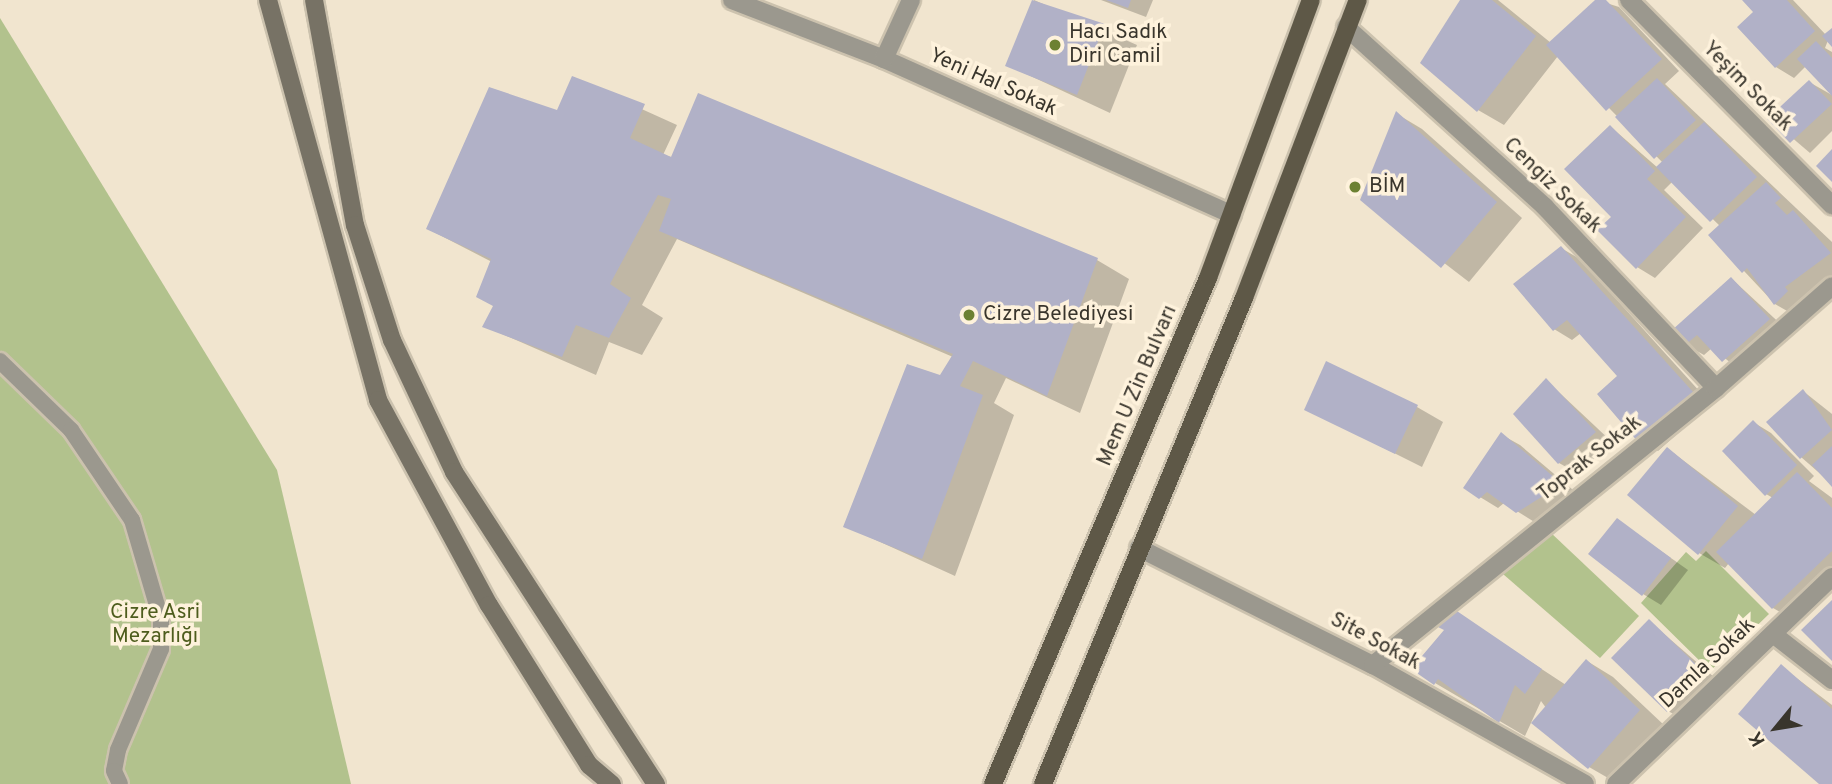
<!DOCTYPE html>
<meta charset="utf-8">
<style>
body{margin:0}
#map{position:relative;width:1832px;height:784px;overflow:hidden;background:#f1e5cf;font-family:Overpass,sans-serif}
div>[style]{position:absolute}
.green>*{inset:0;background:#b2c28d}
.shadow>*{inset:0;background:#0003}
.building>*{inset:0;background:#b1b1c7}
.roads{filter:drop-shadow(2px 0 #ccc2ae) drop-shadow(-2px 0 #ccc2ae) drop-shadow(0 2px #ccc2ae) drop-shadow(0 -2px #ccc2ae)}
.lane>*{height:16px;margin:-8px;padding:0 8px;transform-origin:8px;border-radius:8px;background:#9b988e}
.street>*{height:18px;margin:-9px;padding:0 9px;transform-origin:9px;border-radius:9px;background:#9b988e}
.secondary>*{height:18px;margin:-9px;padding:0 9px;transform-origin:9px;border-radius:9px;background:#777265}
.primary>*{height:18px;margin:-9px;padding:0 9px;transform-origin:9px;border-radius:9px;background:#5e5847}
.dots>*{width:19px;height:19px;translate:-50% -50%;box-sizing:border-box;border:4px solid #fef2dc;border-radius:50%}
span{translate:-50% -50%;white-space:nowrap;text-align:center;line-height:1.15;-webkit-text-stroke:7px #fef2dc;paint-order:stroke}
.poi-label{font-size:21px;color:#39352c}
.left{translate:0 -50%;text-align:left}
.street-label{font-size:21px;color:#39352c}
.park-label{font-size:21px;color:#4e5d1d}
.north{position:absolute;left:1741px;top:693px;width:70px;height:70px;-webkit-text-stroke:5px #fef2dc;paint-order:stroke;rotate:240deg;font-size:19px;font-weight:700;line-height:28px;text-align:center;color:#39352c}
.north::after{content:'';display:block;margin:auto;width:24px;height:32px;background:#39352c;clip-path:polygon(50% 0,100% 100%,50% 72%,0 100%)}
</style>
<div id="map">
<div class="green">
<div style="clip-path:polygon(0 18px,277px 470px,351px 784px,0 784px)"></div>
<div style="clip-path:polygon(1550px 532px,1639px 616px,1600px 658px,1503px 574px)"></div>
<div style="clip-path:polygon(1706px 551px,1769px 614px,1710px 671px,1641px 603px,1686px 552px,1696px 561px)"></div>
</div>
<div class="shadow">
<div style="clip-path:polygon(1034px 0,1137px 45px,1110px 113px,1007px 65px)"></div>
<div style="clip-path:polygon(1101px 0,1153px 0,1146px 17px)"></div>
<div style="clip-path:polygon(1462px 0,1498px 0,1551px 43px,1597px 0,1619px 7px,1679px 71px,1665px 84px,1832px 242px,1832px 291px,1801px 319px,1775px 304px,1744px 271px,1720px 226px,1673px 181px,1664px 190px,1703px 228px,1655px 278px,1637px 267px,1611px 127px,1658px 168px,1663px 163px,1558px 56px,1504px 125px,1478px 110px)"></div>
<div style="clip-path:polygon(1745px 0,1793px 0,1826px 35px,1832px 30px,1825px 48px,1832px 52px,1832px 94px,1806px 66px,1794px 78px,1776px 67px,1756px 12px)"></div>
<div style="clip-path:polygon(573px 78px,677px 125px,663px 155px,1097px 260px,1129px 279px,1080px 413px,1006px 378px,994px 403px,1014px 415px,955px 576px,845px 526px,953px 357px,677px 239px,642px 305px,663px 318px,642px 355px,609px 342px,596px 375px,484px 326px,495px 306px,492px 262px,428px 229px,558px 112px)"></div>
<div style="clip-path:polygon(1809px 82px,1832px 95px,1832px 131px,1810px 153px,1770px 119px)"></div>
<div style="clip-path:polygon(1397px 114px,1422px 129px,1522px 218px,1469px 282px,1362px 200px)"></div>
<div style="clip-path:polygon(1561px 248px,1580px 259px,1711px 404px,1658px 451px,1640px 441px,1620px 376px,1581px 333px,1572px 340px,1554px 329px)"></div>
<div style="clip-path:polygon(1732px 279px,1787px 330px,1741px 371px,1712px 348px,1704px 355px,1686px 345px)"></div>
<div style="clip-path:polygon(1546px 380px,1613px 443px,1577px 473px,1559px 463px)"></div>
<div style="clip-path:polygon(1803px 391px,1832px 414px,1832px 484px,1801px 457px)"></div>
<div style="clip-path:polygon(1417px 407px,1443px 422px,1422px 467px,1306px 409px)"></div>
<div style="clip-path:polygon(1753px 422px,1771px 433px,1814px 476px,1809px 481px,1832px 498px,1832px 591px,1799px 623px,1773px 608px,1729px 563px,1725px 568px,1699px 553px,1668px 449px,1756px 515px,1773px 498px,1766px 494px)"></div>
<div style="clip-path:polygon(1502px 435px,1520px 445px,1579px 495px,1536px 523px,1504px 503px,1498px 508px,1480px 497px)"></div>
<div style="clip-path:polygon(1617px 520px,1688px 570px,1661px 605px,1643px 594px)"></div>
<div style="clip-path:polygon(1451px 610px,1566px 685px,1587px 661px,1613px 677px,1665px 726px,1615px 782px,1589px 767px,1541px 701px,1525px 736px,1435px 683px)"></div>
<div style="clip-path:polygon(1649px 621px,1722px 684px,1686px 721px,1668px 711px)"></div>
<div style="clip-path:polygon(1782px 667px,1832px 705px,1832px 784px,1821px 784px)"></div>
</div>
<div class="building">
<div style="clip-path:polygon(1032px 0,1105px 24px,1077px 95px,1005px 66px)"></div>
<div style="clip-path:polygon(1106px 0,1131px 0,1128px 8px)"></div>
<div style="clip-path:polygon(1460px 0,1492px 0,1536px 36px,1477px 112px,1420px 63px)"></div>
<div style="clip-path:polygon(1595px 0,1606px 0,1662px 59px,1606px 111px,1546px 45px)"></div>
<div style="clip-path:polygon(1742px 0,1787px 0,1815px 31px,1775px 68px,1737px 27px,1753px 12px)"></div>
<div style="clip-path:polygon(1832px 28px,1832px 47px,1822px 36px)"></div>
<div style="clip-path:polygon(1816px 41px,1832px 58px,1832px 96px,1797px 59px)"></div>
<div style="clip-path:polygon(572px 76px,645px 104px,630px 138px,671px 157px,698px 93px,1098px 258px,1047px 396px,973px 361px,960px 386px,983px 395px,922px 559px,843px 527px,907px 364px,940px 375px,953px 354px,659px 231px,671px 199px,658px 195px,610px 284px,631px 298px,609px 338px,576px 325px,562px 357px,482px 327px,493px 306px,476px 297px,491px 259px,426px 229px,489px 87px,557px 110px)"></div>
<div style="clip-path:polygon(1657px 78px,1696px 120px,1654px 159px,1615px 117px)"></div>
<div style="clip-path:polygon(1809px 80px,1832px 104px,1790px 143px,1767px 119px)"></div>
<div style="clip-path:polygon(1396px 111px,1497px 202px,1441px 268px,1360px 200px)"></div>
<div style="clip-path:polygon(1704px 122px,1757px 177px,1710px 222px,1656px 167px)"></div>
<div style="clip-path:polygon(1610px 125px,1655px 171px,1647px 179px,1686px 217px,1636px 269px,1597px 230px,1611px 217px,1564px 169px)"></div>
<div style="clip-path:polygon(1832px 149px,1832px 182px,1816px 166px)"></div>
<div style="clip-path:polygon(1766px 182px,1781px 198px,1775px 203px,1787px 215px,1793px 210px,1831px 253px,1785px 287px,1788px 291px,1774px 305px,1747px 268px,1742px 273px,1708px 235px)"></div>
<div style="clip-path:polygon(1561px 246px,1694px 393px,1638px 442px,1597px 394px,1617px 376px,1567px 320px,1553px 331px,1513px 284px)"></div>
<div style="clip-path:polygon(1731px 277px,1770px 319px,1722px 362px,1697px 335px,1684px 346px,1671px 331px)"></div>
<div style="clip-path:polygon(1326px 361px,1418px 405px,1395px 454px,1304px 410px)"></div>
<div style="clip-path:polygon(1546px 378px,1596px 432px,1558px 464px,1513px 414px)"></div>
<div style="clip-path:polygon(1803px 389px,1832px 430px,1800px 459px,1766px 422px)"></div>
<div style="clip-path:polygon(1753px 420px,1797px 465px,1765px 496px,1722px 451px)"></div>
<div style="clip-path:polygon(1501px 432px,1562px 484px,1516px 513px,1487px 492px,1479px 499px,1463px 488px)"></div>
<div style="clip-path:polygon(1832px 446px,1832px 487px,1812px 465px)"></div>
<div style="clip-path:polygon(1667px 447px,1738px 506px,1698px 555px,1627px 495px)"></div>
<div style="clip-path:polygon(1797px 472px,1832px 508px,1832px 551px,1772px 609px,1716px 552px)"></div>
<div style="clip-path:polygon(1617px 518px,1671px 558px,1642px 596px,1588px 554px)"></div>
<div style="clip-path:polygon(1832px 600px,1832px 661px,1801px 630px)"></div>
<div style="clip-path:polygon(1451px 607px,1542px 669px,1525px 694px,1515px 685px,1499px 723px,1438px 679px,1434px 685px,1411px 669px,1444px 630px,1438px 627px)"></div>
<div style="clip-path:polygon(1649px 619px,1705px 673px,1667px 712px,1611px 658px)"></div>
<div style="clip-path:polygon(1586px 659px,1640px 710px,1588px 769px,1531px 723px)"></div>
<div style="clip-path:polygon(1781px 664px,1832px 709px,1832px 784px,1819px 784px,1738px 714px)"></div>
</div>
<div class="roads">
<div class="lane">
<div style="left:0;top:361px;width:99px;rotate:44.2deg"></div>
<div style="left:71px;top:430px;width:109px;rotate:55.9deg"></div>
<div style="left:132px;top:520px;width:103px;rotate:73.7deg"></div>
<div style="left:161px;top:619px;width:30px;rotate:90deg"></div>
<div style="left:161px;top:649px;width:110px;rotate:113.1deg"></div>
<div style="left:118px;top:750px;width:21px;rotate:101deg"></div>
<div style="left:114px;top:771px;width:14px;rotate:65deg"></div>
</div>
<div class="street">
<div style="left:732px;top:0;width:163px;rotate:21.2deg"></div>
<div style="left:884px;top:59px;width:381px;rotate:24.1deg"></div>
<div style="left:1629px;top:0;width:289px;rotate:45.3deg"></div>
<div style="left:1346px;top:27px;width:268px;rotate:42.1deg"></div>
<div style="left:1545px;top:207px;width:249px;rotate:46.6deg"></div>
<div style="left:884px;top:59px;width:65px;rotate:-65.4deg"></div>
<div style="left:1139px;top:548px;width:262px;rotate:26.6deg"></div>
<div style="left:1373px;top:665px;width:243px;rotate:29.3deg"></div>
<div style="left:1773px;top:634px;width:75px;rotate:37.9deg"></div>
<div style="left:1373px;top:665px;width:441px;rotate:-38.9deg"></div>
<div style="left:1716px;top:388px;width:154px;rotate:-41.3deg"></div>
<div style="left:1616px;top:784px;width:299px;rotate:-43.8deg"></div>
</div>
<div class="secondary">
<div style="left:268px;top:0;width:415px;rotate:74.6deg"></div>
<div style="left:378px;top:400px;width:233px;rotate:61.6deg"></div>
<div style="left:489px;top:605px;width:189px;rotate:58deg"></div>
<div style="left:589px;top:765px;width:30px;rotate:40deg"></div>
<div style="left:314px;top:0;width:229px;rotate:79.7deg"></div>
<div style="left:355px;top:225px;width:121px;rotate:72.2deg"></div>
<div style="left:392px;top:340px;width:146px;rotate:64.8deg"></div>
<div style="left:454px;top:472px;width:372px;rotate:57.1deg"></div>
</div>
<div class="primary">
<div style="left:993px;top:784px;width:550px;rotate:-66.98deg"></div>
<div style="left:1208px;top:278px;width:296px;rotate:-69.7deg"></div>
<div style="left:1043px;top:784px;width:526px;rotate:-67.53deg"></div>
<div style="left:1244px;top:298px;width:319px;rotate:-69.1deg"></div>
</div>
</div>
<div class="dots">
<div style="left:1055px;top:45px;background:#6c8132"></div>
<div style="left:1355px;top:187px;background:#6c8132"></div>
<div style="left:969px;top:315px;background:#6c8132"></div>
</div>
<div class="poi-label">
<span class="left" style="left:1069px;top:45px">Hacı Sadık<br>Diri Camiİ</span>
<span class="left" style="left:1369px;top:187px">BİM</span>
<span class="left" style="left:983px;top:315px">Cizre Belediyesi</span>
</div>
<div class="street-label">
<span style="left:993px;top:83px;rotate:24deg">Yeni Hal Sokak</span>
<span style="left:1747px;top:87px;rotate:45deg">Yeşim Sokak</span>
<span style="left:1552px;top:186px;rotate:44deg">Cengiz Sokak</span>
<span style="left:1138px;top:386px;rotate:-67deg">Mem U Zin Bulvarı</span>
<span style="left:1590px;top:459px;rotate:-38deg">Toprak Sokak</span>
<span style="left:1375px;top:642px;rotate:28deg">Site Sokak</span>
<span style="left:1708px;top:664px;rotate:-43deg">Damla Sokak</span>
</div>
<div class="park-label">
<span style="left:155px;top:625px">Cizre Asri<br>Mezarlığı</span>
</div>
<div class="north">K</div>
</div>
